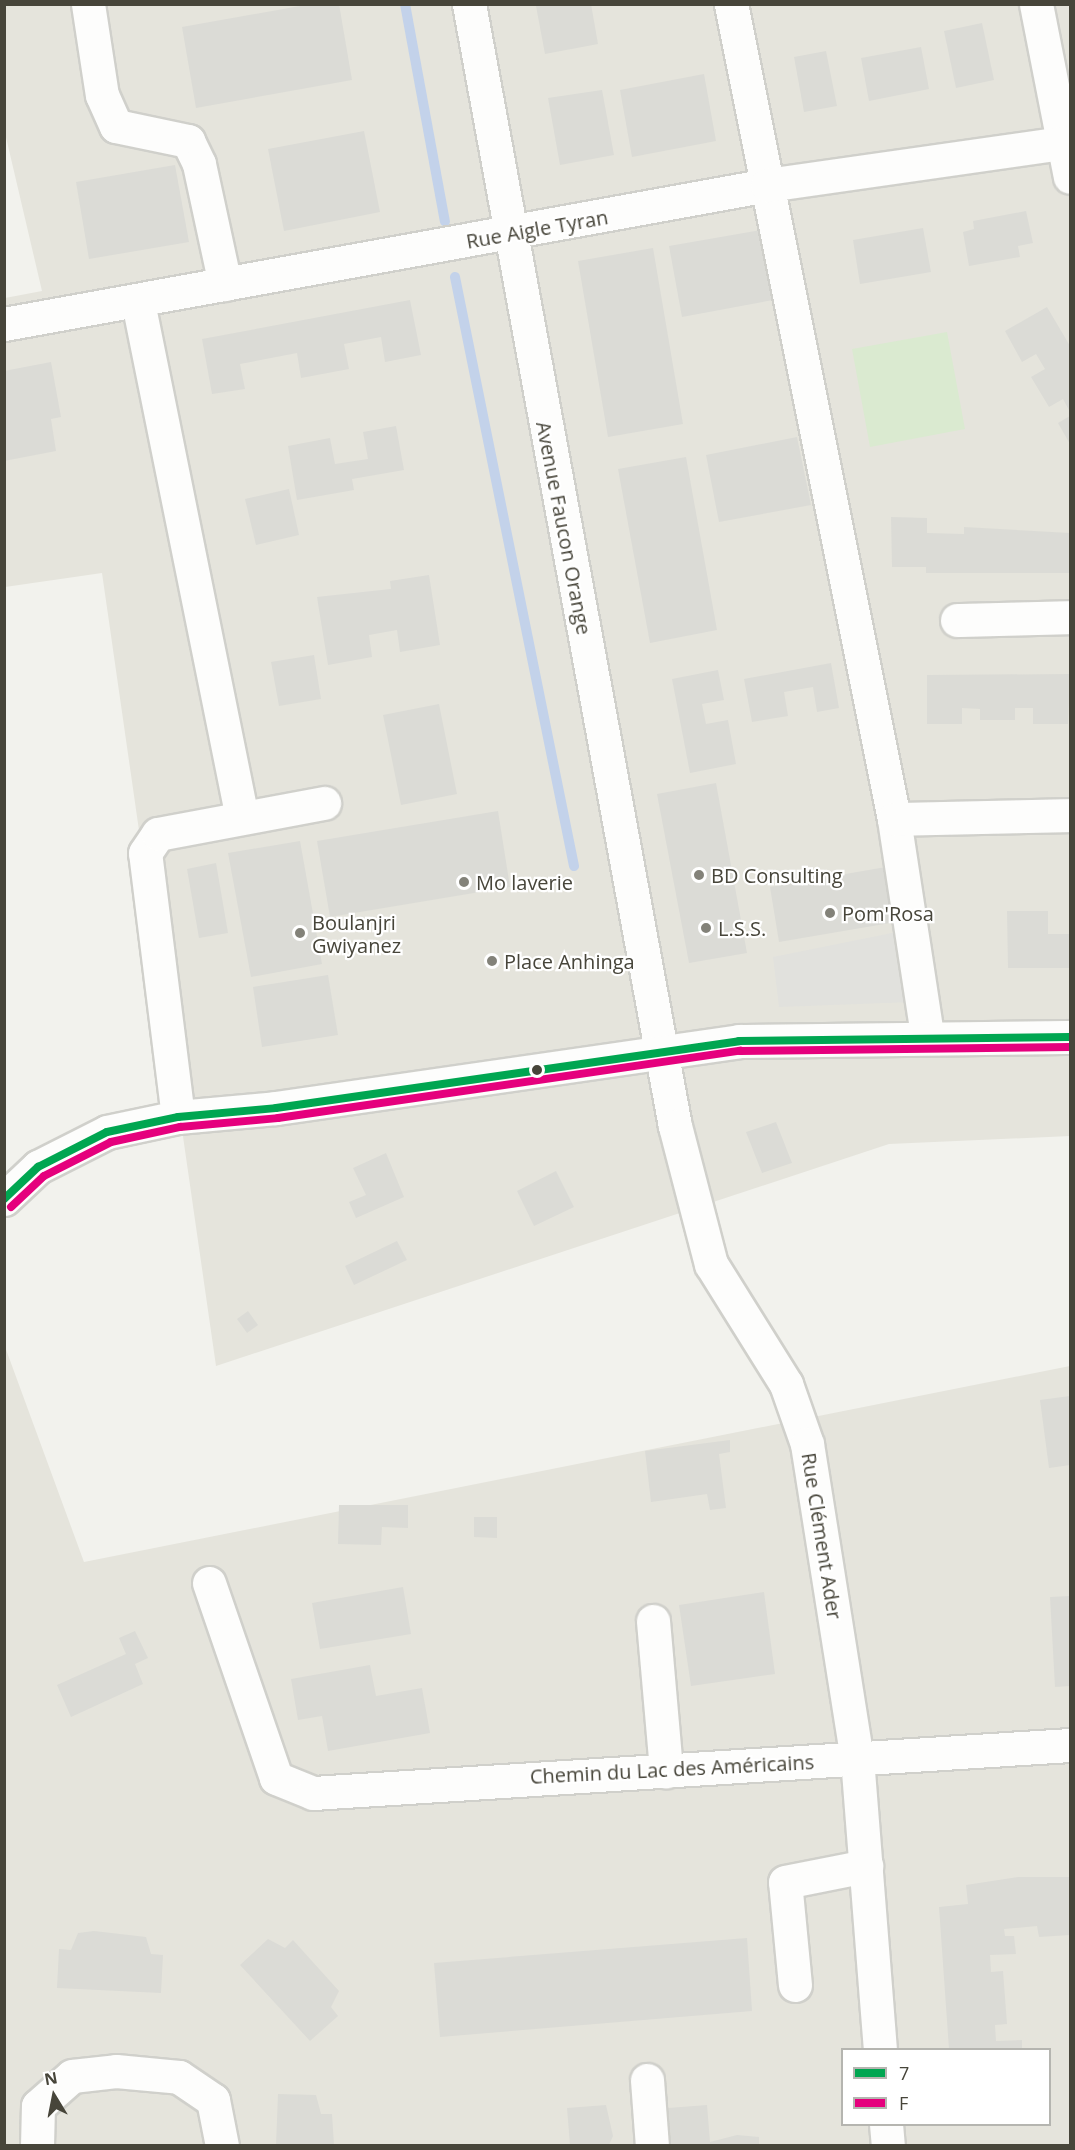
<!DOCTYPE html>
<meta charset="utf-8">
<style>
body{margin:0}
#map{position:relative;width:1075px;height:2150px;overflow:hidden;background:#f2f2ed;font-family:"Open Sans",sans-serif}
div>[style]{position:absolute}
.residential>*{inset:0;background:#e5e4dc}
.green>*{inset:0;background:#daead0}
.parking>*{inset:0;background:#e1e1dd}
.stream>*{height:10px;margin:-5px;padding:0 5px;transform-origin:5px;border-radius:5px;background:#c3d2ea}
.building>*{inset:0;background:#dbdbd6}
.roads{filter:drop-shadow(2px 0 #d0d0cb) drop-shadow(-2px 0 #d0d0cb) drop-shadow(0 2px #d0d0cb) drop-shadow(0 -2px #d0d0cb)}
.minor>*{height:33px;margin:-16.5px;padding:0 16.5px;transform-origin:16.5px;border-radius:16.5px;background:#fdfdfc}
.bus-1>*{height:8px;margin:-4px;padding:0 4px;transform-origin:4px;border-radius:4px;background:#00a651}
.bus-2>*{height:8px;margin:-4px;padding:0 4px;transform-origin:4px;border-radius:4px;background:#e5007d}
.dots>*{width:16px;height:16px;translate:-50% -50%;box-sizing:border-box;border:3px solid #fff;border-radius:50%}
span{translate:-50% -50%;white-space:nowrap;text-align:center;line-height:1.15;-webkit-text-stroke:4.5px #fff;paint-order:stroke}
.street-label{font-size:20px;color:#47453a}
.poi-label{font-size:20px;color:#47453a}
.left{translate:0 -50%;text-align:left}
.frame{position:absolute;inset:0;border:6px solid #47453a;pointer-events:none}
.legend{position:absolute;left:841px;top:2048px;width:210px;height:78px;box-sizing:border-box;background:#fff;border:2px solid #b5b5b0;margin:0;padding:8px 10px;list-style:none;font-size:18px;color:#47453a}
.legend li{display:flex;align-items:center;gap:12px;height:30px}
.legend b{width:30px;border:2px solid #b5b5b0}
.north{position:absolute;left:24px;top:2066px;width:60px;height:60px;-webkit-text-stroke:4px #fff;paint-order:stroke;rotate:350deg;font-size:16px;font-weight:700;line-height:24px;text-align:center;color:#47453a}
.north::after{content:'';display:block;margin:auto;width:21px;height:27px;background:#47453a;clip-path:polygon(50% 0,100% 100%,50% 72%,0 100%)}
</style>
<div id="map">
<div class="residential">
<div style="clip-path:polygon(5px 5px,1070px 5px,1070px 1136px,889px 1144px,216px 1366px,102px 573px,5px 587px,5px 298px,42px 291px,5px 133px)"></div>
<div style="clip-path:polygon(evenodd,4px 1344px,84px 1562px,1070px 1366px,1070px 2145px,5px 2145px,4px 1344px,842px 2050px,1050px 2050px,1050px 2124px,842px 2124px,842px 2050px)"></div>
</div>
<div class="green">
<div style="clip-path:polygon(947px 332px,965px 429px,870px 447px,852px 349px)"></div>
</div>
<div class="parking">
<div style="clip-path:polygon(902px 931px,911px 1002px,779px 1007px,773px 957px)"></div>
</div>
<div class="stream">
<div style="left:405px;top:4px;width:221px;rotate:79.6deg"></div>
<div style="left:455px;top:277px;width:601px;rotate:78.58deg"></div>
</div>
<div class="building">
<div style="clip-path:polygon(311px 4px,339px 4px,352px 80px,196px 108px,182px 27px)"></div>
<div style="clip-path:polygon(546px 4px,591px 4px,598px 44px,545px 54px,536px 6px)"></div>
<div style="clip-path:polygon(982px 23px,994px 80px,956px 88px,944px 31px)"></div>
<div style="clip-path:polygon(921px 47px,929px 89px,869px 101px,861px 58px)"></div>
<div style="clip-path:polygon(826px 51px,837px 106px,804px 112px,794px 57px)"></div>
<div style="clip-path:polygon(704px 74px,716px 141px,632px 157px,620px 90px)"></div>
<div style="clip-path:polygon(602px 90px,614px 155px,560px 165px,548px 98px)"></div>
<div style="clip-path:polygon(364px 131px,380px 212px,284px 231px,268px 149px)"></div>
<div style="clip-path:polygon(175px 165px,189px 242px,89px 259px,76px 182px)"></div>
<div style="clip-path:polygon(1026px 211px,1033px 243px,1018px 246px,1020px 257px,969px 266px,963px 232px,974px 229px,973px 221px)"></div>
<div style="clip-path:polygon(923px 228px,931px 272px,860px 284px,853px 240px)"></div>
<div style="clip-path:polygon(761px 230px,773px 300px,682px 317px,669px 246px)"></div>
<div style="clip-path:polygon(653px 248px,683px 424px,608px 437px,578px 261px)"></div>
<div style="clip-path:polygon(410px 300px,421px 355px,385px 362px,381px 337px,344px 344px,349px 369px,301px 378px,297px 353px,240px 364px,245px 389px,212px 394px,202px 339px)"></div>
<div style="clip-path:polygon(1047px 307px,1070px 346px,1070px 412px,1063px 399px,1049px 407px,1031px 377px,1045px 369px,1036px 354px,1022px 362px,1005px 331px)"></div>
<div style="clip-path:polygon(51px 362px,61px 417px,51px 419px,56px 451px,4px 461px,4px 371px)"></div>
<div style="clip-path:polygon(1070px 416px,1070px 444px,1058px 423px)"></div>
<div style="clip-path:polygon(396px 426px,404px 470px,352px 479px,354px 490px,297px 500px,288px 446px,330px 438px,335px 464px,368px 459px,363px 432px)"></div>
<div style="clip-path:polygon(797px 437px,811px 505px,719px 522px,706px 455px)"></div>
<div style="clip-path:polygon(686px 457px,717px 630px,650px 643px,618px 469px)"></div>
<div style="clip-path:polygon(289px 489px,299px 535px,256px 545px,245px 499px)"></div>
<div style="clip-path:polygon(891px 517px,927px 518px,927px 533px,964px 534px,964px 527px,1070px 533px,1070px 573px,926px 573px,926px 567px,892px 567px)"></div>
<div style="clip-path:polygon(429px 575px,440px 645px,400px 652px,397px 630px,369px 635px,372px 657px,328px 665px,317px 597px,391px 589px,390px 581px)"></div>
<div style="clip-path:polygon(314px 655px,321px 699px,279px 706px,271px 662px)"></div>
<div style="clip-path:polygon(831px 663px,839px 708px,817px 712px,813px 687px,784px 692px,788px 716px,752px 722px,744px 679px)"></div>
<div style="clip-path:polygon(718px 670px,724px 700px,702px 704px,706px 724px,728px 720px,736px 764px,690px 773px,672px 679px)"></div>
<div style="clip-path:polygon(1070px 674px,1068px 724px,1033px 724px,1033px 708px,1015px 708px,1015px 720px,980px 720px,980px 709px,962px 708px,962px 724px,927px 724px,927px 675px)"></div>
<div style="clip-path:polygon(439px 704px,457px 794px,401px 805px,383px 715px)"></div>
<div style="clip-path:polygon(716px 783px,747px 953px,689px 963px,657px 794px)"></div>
<div style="clip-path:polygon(498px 811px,510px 887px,330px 917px,317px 841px)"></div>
<div style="clip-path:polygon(300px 841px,322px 964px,251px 977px,228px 853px)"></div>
<div style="clip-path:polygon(216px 863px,228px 933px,199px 938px,187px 869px)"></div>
<div style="clip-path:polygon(886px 867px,896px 922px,779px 942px,770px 887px)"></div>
<div style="clip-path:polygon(1007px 911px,1048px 911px,1048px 934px,1070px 934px,1070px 968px,1008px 968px)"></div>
<div style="clip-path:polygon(328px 975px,338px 1035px,262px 1047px,253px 987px)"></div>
<div style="clip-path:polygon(776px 1122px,792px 1163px,762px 1173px,746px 1132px)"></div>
<div style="clip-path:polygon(386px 1153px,404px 1197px,356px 1218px,349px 1202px,366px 1195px,353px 1168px)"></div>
<div style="clip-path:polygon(556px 1171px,574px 1207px,534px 1226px,517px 1191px)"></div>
<div style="clip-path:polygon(397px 1241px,407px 1260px,354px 1285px,345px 1266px)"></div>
<div style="clip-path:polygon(248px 1311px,258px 1325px,247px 1333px,237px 1319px)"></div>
<div style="clip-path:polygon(1070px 1396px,1070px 1465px,1049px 1468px,1040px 1400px)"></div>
<div style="clip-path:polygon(730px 1440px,730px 1452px,719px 1454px,726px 1508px,710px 1510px,707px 1494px,651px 1502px,645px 1451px)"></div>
<div style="clip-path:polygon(339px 1505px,408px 1505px,408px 1528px,382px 1527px,381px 1545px,338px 1544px)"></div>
<div style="clip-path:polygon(474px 1517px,497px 1517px,497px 1538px,474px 1537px)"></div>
<div style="clip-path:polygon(403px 1587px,411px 1634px,320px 1649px,312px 1603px)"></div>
<div style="clip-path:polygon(764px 1592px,775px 1674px,691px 1686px,679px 1605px)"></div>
<div style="clip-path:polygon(1070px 1596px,1070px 1686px,1055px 1687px,1050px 1597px)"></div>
<div style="clip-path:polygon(135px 1631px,148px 1658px,135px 1664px,143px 1684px,71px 1717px,57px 1685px,126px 1654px,119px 1638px)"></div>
<div style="clip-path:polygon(370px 1665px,376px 1696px,422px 1688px,430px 1733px,328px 1751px,322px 1716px,298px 1720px,291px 1679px)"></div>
<div style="clip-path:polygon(1018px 1877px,1070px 1877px,1070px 1935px,1039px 1937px,1037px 1926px,1004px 1929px,1005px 1936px,1014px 1936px,1016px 1954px,990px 1955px,991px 1972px,1003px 1971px,1007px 2024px,995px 2025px,996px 2041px,1022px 2040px,1022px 2049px,949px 2049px,939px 1907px,968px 1904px,966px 1885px)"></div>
<div style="clip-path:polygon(94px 1931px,146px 1937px,151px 1954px,163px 1955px,161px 1993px,57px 1988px,59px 1949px,71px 1950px,78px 1933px)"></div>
<div style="clip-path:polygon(747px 1938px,752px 2011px,440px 2037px,434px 1963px)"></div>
<div style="clip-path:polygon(268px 1939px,285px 1948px,293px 1940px,339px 1991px,331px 2007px,338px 2016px,310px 2041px,240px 1965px)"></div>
<div style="clip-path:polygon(278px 2094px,316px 2095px,321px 2114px,332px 2114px,334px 2145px,276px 2145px)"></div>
<div style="clip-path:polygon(606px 2105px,613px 2136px,609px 2145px,570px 2145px,567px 2108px)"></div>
<div style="clip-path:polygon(707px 2105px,710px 2142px,737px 2135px,759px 2137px,759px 2145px,670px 2145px,664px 2128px,669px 2127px,668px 2108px)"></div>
</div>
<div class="roads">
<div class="minor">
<div style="left:88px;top:4px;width:92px;rotate:81.3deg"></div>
<div style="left:102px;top:95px;width:34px;rotate:66deg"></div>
<div style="left:116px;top:126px;width:74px;rotate:11.8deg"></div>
<div style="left:188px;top:141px;width:25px;rotate:64deg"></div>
<div style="left:199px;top:164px;width:123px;rotate:77.8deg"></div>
<div style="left:469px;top:4px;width:1141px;rotate:79.6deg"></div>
<div style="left:675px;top:1126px;width:143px;rotate:75.4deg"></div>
<div style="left:711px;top:1264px;width:142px;rotate:58deg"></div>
<div style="left:786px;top:1384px;width:64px;rotate:70.7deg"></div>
<div style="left:807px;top:1444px;width:318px;rotate:81deg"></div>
<div style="left:857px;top:1758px;width:293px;rotate:85.5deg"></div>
<div style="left:731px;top:4px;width:831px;rotate:78.69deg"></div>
<div style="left:894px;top:819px;width:219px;rotate:81.3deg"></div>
<div style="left:1036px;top:4px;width:176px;rotate:78.9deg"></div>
<div style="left:138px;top:302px;width:526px;rotate:78.6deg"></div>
<div style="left:4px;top:324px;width:776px;rotate:-10.32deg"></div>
<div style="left:767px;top:185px;width:306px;rotate:-8.1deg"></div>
<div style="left:957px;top:620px;width:113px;rotate:-1.5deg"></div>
<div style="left:894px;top:819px;width:176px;rotate:-1.3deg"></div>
<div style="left:178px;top:1117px;width:266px;rotate:-97.1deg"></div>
<div style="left:145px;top:853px;width:23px;rotate:-56deg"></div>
<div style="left:158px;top:834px;width:169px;rotate:-10.6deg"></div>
<div style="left:4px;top:1199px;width:47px;rotate:-43.3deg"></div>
<div style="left:38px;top:1167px;width:77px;rotate:-26.9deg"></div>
<div style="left:107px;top:1132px;width:73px;rotate:-11.9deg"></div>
<div style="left:178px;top:1117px;width:98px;rotate:-5.2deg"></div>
<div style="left:276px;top:1108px;width:468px;rotate:-8.2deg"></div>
<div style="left:739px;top:1041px;width:331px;rotate:-0.7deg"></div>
<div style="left:209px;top:1583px;width:206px;rotate:71deg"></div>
<div style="left:276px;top:1778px;width:40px;rotate:22deg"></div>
<div style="left:313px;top:1793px;width:759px;rotate:-3.63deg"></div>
<div style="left:653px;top:1621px;width:151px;rotate:85deg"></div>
<div style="left:795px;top:1985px;width:103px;rotate:-95.5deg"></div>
<div style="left:785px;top:1882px;width:83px;rotate:-11.2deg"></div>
<div style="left:647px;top:2080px;width:66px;rotate:85.7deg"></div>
<div style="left:886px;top:2124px;width:22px;rotate:85deg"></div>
<div style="left:37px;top:2146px;width:40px;rotate:-88.6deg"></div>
<div style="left:38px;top:2106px;width:45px;rotate:-41.4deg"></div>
<div style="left:72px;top:2076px;width:44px;rotate:-6.5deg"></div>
<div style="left:116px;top:2071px;width:63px;rotate:5.4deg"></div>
<div style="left:179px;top:2077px;width:41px;rotate:34.1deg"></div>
<div style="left:213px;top:2100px;width:47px;rotate:78.9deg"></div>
</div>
</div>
<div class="bus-1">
<div style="left:4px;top:1199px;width:47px;rotate:-43.3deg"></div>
<div style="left:38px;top:1167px;width:77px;rotate:-26.9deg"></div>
<div style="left:107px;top:1132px;width:73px;rotate:-11.9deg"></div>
<div style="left:178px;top:1117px;width:98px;rotate:-5.2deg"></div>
<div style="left:276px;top:1108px;width:468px;rotate:-8.2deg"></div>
<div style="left:739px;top:1041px;width:331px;rotate:-0.7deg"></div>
</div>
<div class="bus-2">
<div style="left:11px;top:1207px;width:45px;rotate:-43.2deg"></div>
<div style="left:44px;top:1176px;width:75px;rotate:-26.9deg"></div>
<div style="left:111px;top:1142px;width:71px;rotate:-12.3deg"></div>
<div style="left:180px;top:1127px;width:98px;rotate:-5.2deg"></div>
<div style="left:278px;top:1118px;width:467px;rotate:-8.3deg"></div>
<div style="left:740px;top:1051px;width:330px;rotate:-0.7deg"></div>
</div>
<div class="dots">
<div style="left:699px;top:875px;background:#838279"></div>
<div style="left:464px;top:882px;background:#838279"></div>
<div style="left:830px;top:913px;background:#838279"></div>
<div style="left:706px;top:928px;background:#838279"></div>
<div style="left:300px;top:933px;background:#838279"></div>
<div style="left:492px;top:961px;background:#838279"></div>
<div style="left:537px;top:1070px;background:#47453a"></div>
</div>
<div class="street-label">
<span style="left:537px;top:229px;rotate:-10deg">Rue Aigle Tyran</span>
<span style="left:564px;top:528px;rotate:79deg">Avenue Faucon Orange</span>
<span style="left:822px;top:1536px;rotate:81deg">Rue Clément Ader</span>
<span style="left:672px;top:1769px;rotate:-3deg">Chemin du Lac des Américains</span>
</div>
<div class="poi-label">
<span class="left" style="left:711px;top:875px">BD Consulting</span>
<span class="left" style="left:476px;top:882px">Mo laverie</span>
<span class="left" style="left:842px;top:913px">Pom'Rosa</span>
<span class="left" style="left:312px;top:934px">Boulanjri<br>Gwiyanez</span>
<span class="left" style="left:718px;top:928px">L.S.S.</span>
<span class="left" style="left:504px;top:961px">Place Anhinga</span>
</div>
<div class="frame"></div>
<ul class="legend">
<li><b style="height:8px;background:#00a651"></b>7</li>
<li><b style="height:8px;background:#e5007d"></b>F</li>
</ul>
<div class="north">N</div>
</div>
